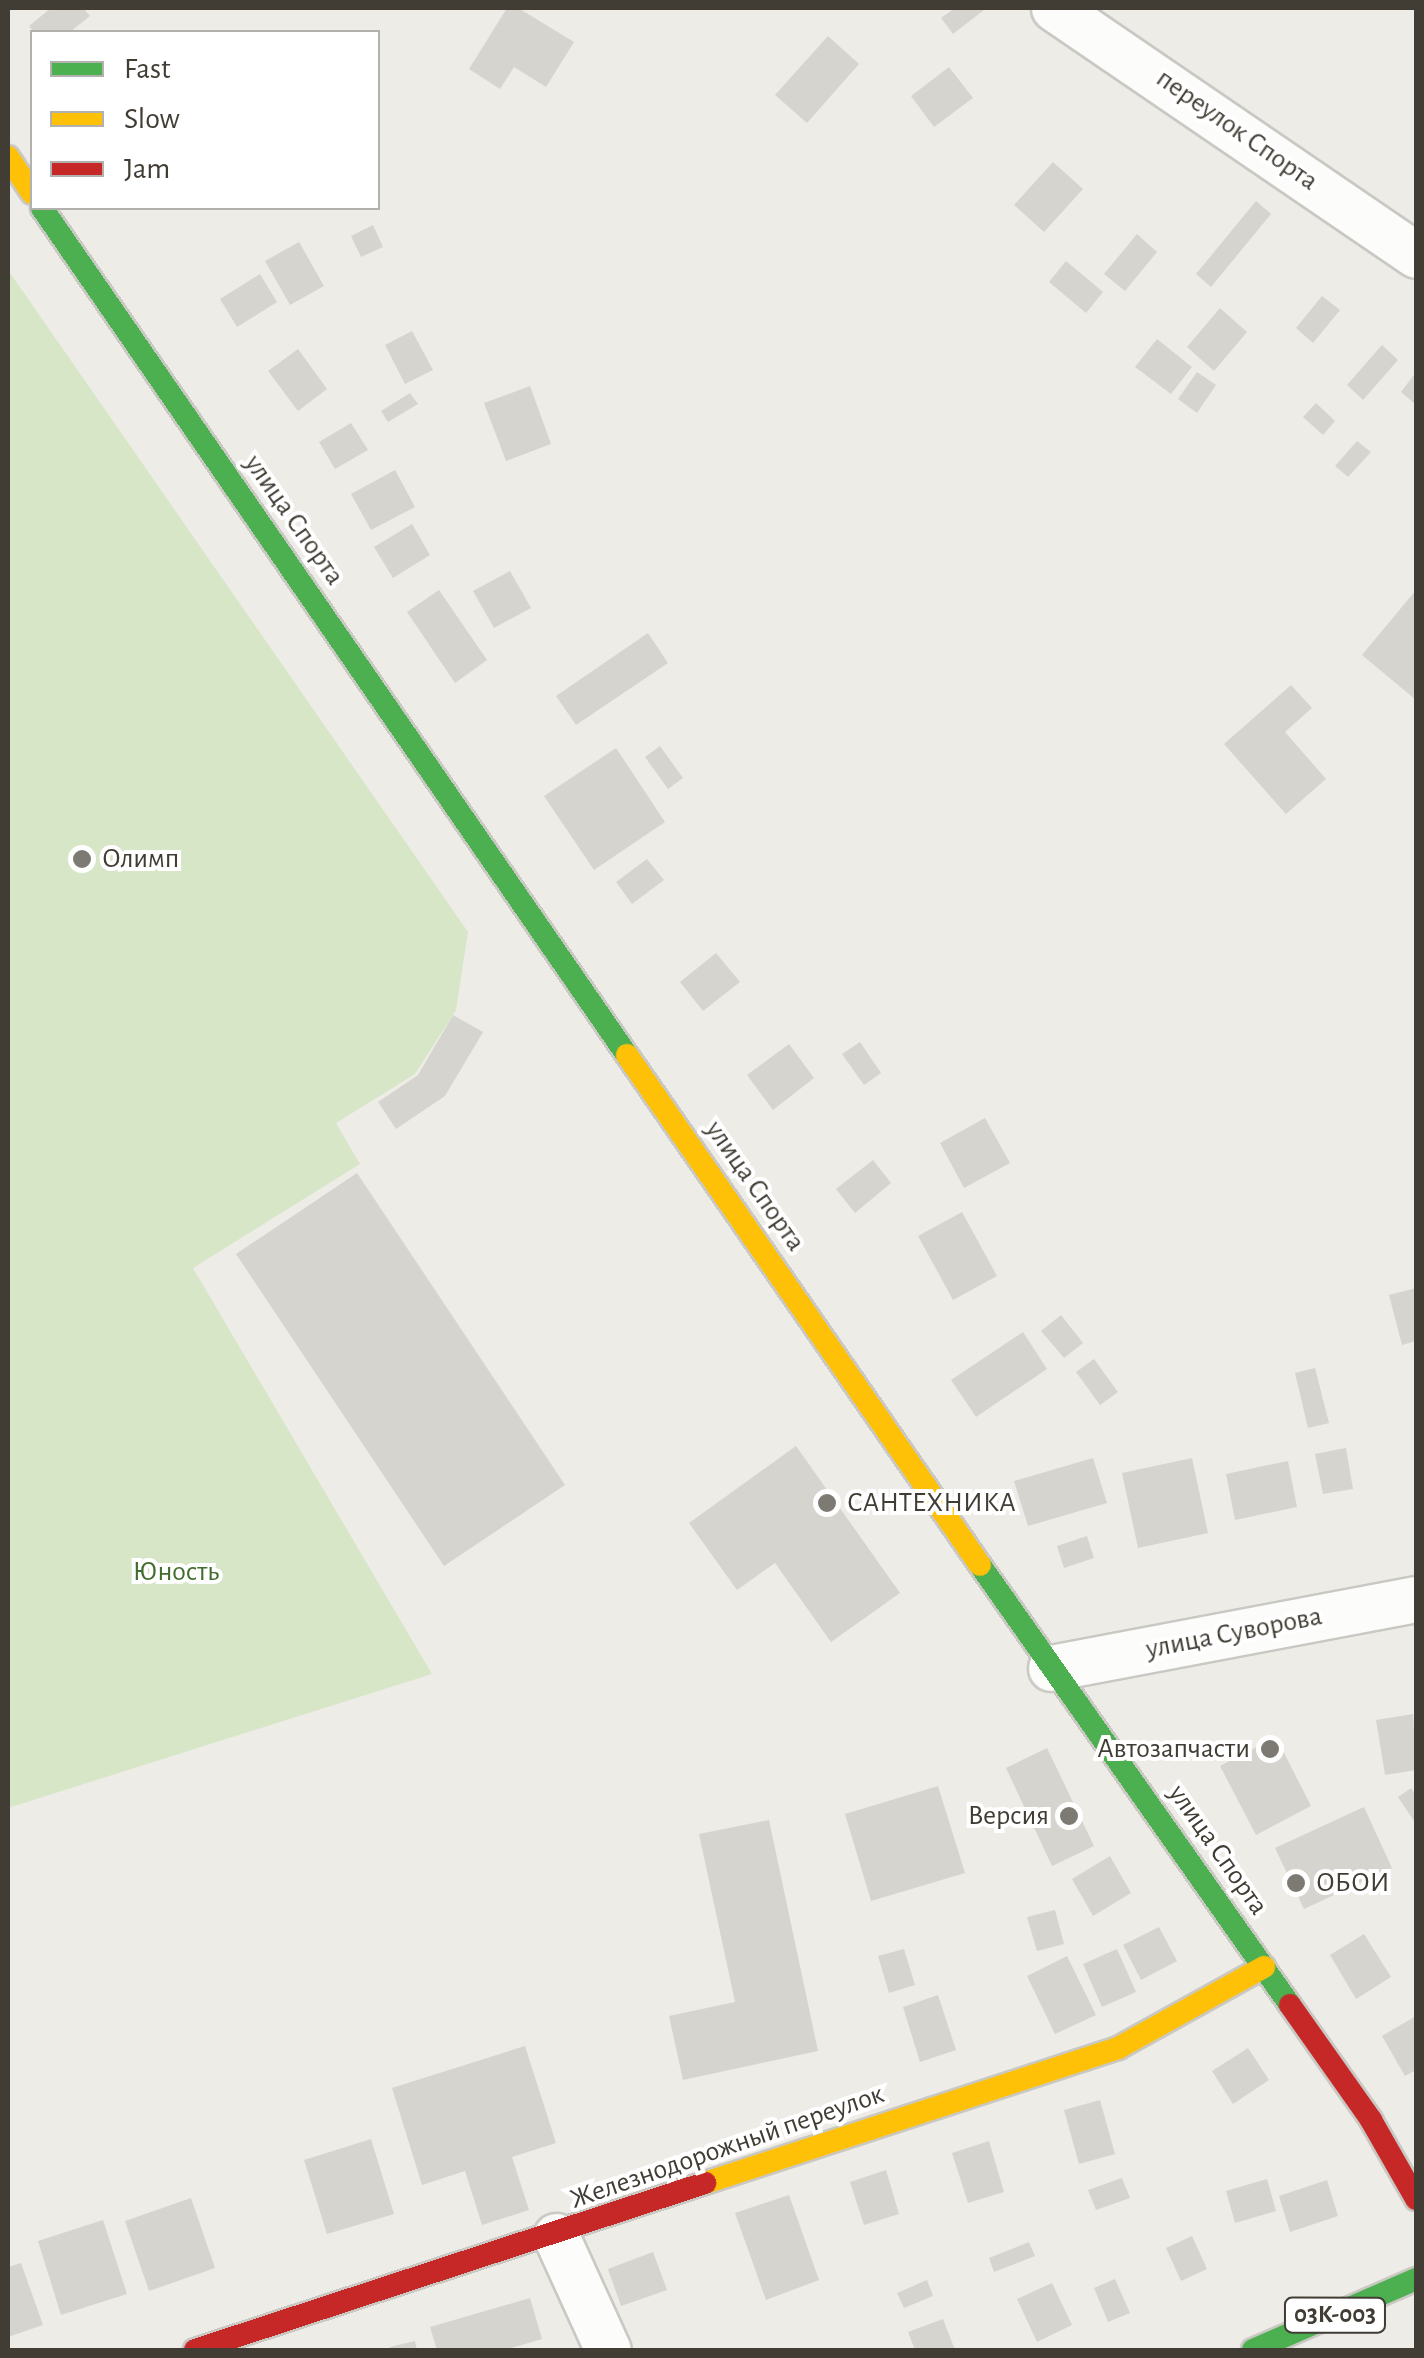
<!DOCTYPE html>
<meta charset="utf-8">
<style>
body{margin:0}
#map{position:relative;width:1424px;height:2358px;overflow:hidden;background:#edece7;font-family:"Alegreya Sans",sans-serif}
div>[style]{position:absolute}
.green>*{inset:0;background:#d8e6c8}
.building>*{inset:0;background:#d6d4cf}
.roads{filter:drop-shadow(2px 0 #c9c8c3) drop-shadow(-2px 0 #c9c8c3) drop-shadow(0 2px #c9c8c3) drop-shadow(0 -2px #c9c8c3)}
.street>*{height:45px;margin:-22.5px;padding:0 22.5px;transform-origin:22.5px;border-radius:22.5px;background:#fcfcfb}
.fast>*{height:22px;margin:-11px;padding:0 11px;transform-origin:11px;border-radius:11px;background:#4caf50}
.slow>*{height:22px;margin:-11px;padding:0 11px;transform-origin:11px;border-radius:11px;background:#ffc107}
.jam>*{height:22px;margin:-11px;padding:0 11px;transform-origin:11px;border-radius:11px;background:#c62828}
.dots>*{width:28px;height:28px;translate:-50% -50%;box-sizing:border-box;border:5px solid #fff;border-radius:50%}
span{translate:-50% -50%;white-space:nowrap;text-align:center;line-height:1.15;-webkit-text-stroke:8px #fff;paint-order:stroke}
.shield-label span{padding:2px 8px;background:#fff;border:2px solid;border-radius:8px;-webkit-text-stroke-width:0}
.shield-label{font-size:25px;color:#413d34;font-weight:700}
.street-label{font-size:28px;color:#413d34}
.poi-label{font-size:28px;color:#413d34}
.left{translate:0 -50%;text-align:left}
.right{translate:-100% -50%;text-align:right}
.park-label{font-size:28px;color:#416d2e}
.frame{position:absolute;inset:0;border:10px solid #413d34;pointer-events:none}
.legend{position:absolute;left:30px;top:30px;width:350px;height:180px;box-sizing:border-box;background:#fff;border:2px solid #b3b1ae;margin:0;padding:12px 18px;list-style:none;font-size:30px;color:#413d34}
.legend li{display:flex;align-items:center;gap:20px;height:50px}
.legend b{width:50px;border:2px solid #b3b1ae}
</style>
<div id="map">
<div class="green">
<div style="clip-path:polygon(8px 270px,468px 932px,456px 1010px,415px 1074px,336px 1123px,360px 1164px,193px 1268px,432px 1674px,8px 1808px)"></div>
</div>
<div class="building">
<div style="clip-path:polygon(51px 8px,83px 8px,90px 16px,70px 32px,34px 32px,29px 26px)"></div>
<div style="clip-path:polygon(507px 8px,518px 8px,574px 42px,546px 87px,514px 67px,500px 89px,469px 69px)"></div>
<div style="clip-path:polygon(955px 8px,982px 8px,984px 10px,953px 34px,941px 18px)"></div>
<div style="clip-path:polygon(828px 36px,859px 64px,807px 123px,775px 95px)"></div>
<div style="clip-path:polygon(949px 67px,973px 98px,934px 127px,911px 96px)"></div>
<div style="clip-path:polygon(1053px 162px,1083px 189px,1044px 232px,1014px 205px)"></div>
<div style="clip-path:polygon(1256px 201px,1271px 214px,1211px 287px,1196px 274px)"></div>
<div style="clip-path:polygon(373px 225px,383px 247px,361px 257px,351px 236px)"></div>
<div style="clip-path:polygon(1137px 234px,1157px 252px,1125px 291px,1104px 274px)"></div>
<div style="clip-path:polygon(299px 242px,324px 286px,290px 305px,265px 261px)"></div>
<div style="clip-path:polygon(1066px 261px,1103px 292px,1086px 313px,1049px 282px)"></div>
<div style="clip-path:polygon(260px 274px,277px 302px,237px 327px,220px 299px)"></div>
<div style="clip-path:polygon(1322px 296px,1340px 310px,1313px 343px,1296px 328px)"></div>
<div style="clip-path:polygon(1220px 308px,1247px 332px,1214px 371px,1187px 347px)"></div>
<div style="clip-path:polygon(412px 331px,433px 370px,405px 384px,385px 345px)"></div>
<div style="clip-path:polygon(1157px 339px,1192px 367px,1171px 394px,1135px 367px)"></div>
<div style="clip-path:polygon(1382px 345px,1398px 360px,1363px 400px,1347px 385px)"></div>
<div style="clip-path:polygon(298px 349px,327px 389px,298px 411px,268px 371px)"></div>
<div style="clip-path:polygon(1197px 372px,1216px 385px,1197px 413px,1178px 399px)"></div>
<div style="clip-path:polygon(1416px 372px,1416px 402px,1415px 404px,1401px 392px)"></div>
<div style="clip-path:polygon(530px 386px,551px 444px,506px 461px,484px 403px)"></div>
<div style="clip-path:polygon(410px 393px,418px 404px,388px 422px,381px 411px)"></div>
<div style="clip-path:polygon(1316px 403px,1335px 421px,1323px 435px,1303px 417px)"></div>
<div style="clip-path:polygon(351px 423px,368px 450px,335px 469px,319px 442px)"></div>
<div style="clip-path:polygon(1357px 441px,1371px 452px,1348px 477px,1335px 466px)"></div>
<div style="clip-path:polygon(395px 470px,415px 507px,371px 530px,351px 494px)"></div>
<div style="clip-path:polygon(412px 524px,430px 555px,393px 578px,374px 547px)"></div>
<div style="clip-path:polygon(510px 571px,531px 608px,494px 628px,473px 591px)"></div>
<div style="clip-path:polygon(439px 590px,487px 660px,455px 683px,407px 612px)"></div>
<div style="clip-path:polygon(1416px 590px,1416px 700px,1362px 655px)"></div>
<div style="clip-path:polygon(648px 633px,668px 663px,576px 725px,556px 696px)"></div>
<div style="clip-path:polygon(1291px 685px,1312px 708px,1285px 732px,1326px 779px,1286px 814px,1224px 744px)"></div>
<div style="clip-path:polygon(660px 746px,683px 778px,668px 789px,645px 757px)"></div>
<div style="clip-path:polygon(616px 748px,665px 822px,594px 870px,544px 796px)"></div>
<div style="clip-path:polygon(647px 859px,664px 880px,632px 904px,616px 882px)"></div>
<div style="clip-path:polygon(716px 953px,740px 982px,703px 1011px,680px 982px)"></div>
<div style="clip-path:polygon(453px 1015px,483px 1032px,445px 1096px,396px 1129px,378px 1102px,418px 1075px)"></div>
<div style="clip-path:polygon(860px 1042px,881px 1073px,864px 1085px,842px 1054px)"></div>
<div style="clip-path:polygon(789px 1044px,814px 1078px,773px 1110px,747px 1075px)"></div>
<div style="clip-path:polygon(985px 1118px,1010px 1163px,964px 1188px,940px 1143px)"></div>
<div style="clip-path:polygon(873px 1160px,891px 1183px,855px 1213px,836px 1189px)"></div>
<div style="clip-path:polygon(357px 1173px,565px 1485px,444px 1566px,236px 1254px)"></div>
<div style="clip-path:polygon(962px 1212px,997px 1276px,953px 1300px,918px 1236px)"></div>
<div style="clip-path:polygon(1416px 1288px,1416px 1341px,1402px 1345px,1389px 1295px)"></div>
<div style="clip-path:polygon(1061px 1315px,1083px 1343px,1064px 1358px,1041px 1331px)"></div>
<div style="clip-path:polygon(1023px 1332px,1047px 1369px,976px 1417px,951px 1380px)"></div>
<div style="clip-path:polygon(1094px 1359px,1118px 1392px,1100px 1405px,1076px 1372px)"></div>
<div style="clip-path:polygon(1315px 1368px,1329px 1423px,1308px 1428px,1295px 1373px)"></div>
<div style="clip-path:polygon(796px 1446px,900px 1593px,831px 1642px,775px 1563px,737px 1590px,689px 1523px)"></div>
<div style="clip-path:polygon(1346px 1448px,1353px 1489px,1323px 1494px,1315px 1454px)"></div>
<div style="clip-path:polygon(1093px 1458px,1107px 1503px,1028px 1526px,1014px 1481px)"></div>
<div style="clip-path:polygon(1192px 1458px,1208px 1533px,1138px 1548px,1122px 1473px)"></div>
<div style="clip-path:polygon(1288px 1461px,1297px 1507px,1235px 1520px,1226px 1474px)"></div>
<div style="clip-path:polygon(1087px 1536px,1094px 1558px,1064px 1568px,1057px 1546px)"></div>
<div style="clip-path:polygon(1413px 1714px,1416px 1770px,1385px 1775px,1376px 1720px)"></div>
<div style="clip-path:polygon(1276px 1737px,1311px 1806px,1256px 1835px,1220px 1766px)"></div>
<div style="clip-path:polygon(1047px 1748px,1094px 1846px,1052px 1866px,1006px 1768px)"></div>
<div style="clip-path:polygon(938px 1786px,965px 1873px,871px 1901px,845px 1814px)"></div>
<div style="clip-path:polygon(1411px 1788px,1416px 1796px,1416px 1824px,1398px 1797px)"></div>
<div style="clip-path:polygon(1364px 1807px,1392px 1868px,1304px 1909px,1275px 1848px)"></div>
<div style="clip-path:polygon(769px 1820px,818px 2051px,683px 2080px,669px 2016px,735px 2002px,699px 1834px)"></div>
<div style="clip-path:polygon(1110px 1856px,1131px 1893px,1093px 1916px,1072px 1879px)"></div>
<div style="clip-path:polygon(1055px 1910px,1064px 1944px,1037px 1951px,1027px 1917px)"></div>
<div style="clip-path:polygon(1159px 1927px,1177px 1961px,1141px 1980px,1123px 1945px)"></div>
<div style="clip-path:polygon(1364px 1934px,1391px 1977px,1356px 1999px,1330px 1955px)"></div>
<div style="clip-path:polygon(904px 1949px,915px 1985px,889px 1993px,878px 1956px)"></div>
<div style="clip-path:polygon(1117px 1949px,1136px 1992px,1102px 2007px,1083px 1964px)"></div>
<div style="clip-path:polygon(1067px 1956px,1096px 2015px,1055px 2034px,1027px 1976px)"></div>
<div style="clip-path:polygon(938px 1995px,956px 2050px,920px 2062px,903px 2007px)"></div>
<div style="clip-path:polygon(1416px 2016px,1416px 2070px,1405px 2076px,1382px 2036px)"></div>
<div style="clip-path:polygon(525px 2046px,556px 2143px,512px 2157px,529px 2210px,482px 2225px,465px 2171px,422px 2185px,392px 2088px)"></div>
<div style="clip-path:polygon(1248px 2048px,1269px 2080px,1233px 2104px,1212px 2071px)"></div>
<div style="clip-path:polygon(1100px 2100px,1115px 2154px,1079px 2164px,1064px 2110px)"></div>
<div style="clip-path:polygon(371px 2139px,394px 2214px,327px 2234px,304px 2160px)"></div>
<div style="clip-path:polygon(989px 2141px,1004px 2192px,968px 2203px,952px 2153px)"></div>
<div style="clip-path:polygon(886px 2170px,899px 2214px,864px 2225px,850px 2182px)"></div>
<div style="clip-path:polygon(1122px 2178px,1130px 2198px,1096px 2210px,1088px 2190px)"></div>
<div style="clip-path:polygon(1267px 2179px,1276px 2211px,1235px 2223px,1226px 2191px)"></div>
<div style="clip-path:polygon(1327px 2180px,1338px 2216px,1290px 2232px,1279px 2196px)"></div>
<div style="clip-path:polygon(789px 2195px,819px 2280px,766px 2300px,735px 2213px)"></div>
<div style="clip-path:polygon(191px 2198px,215px 2268px,149px 2291px,125px 2221px)"></div>
<div style="clip-path:polygon(103px 2220px,127px 2294px,61px 2315px,38px 2241px)"></div>
<div style="clip-path:polygon(1192px 2236px,1207px 2269px,1181px 2281px,1166px 2248px)"></div>
<div style="clip-path:polygon(1029px 2242px,1035px 2256px,994px 2272px,989px 2258px)"></div>
<div style="clip-path:polygon(653px 2252px,667px 2290px,621px 2306px,608px 2269px)"></div>
<div style="clip-path:polygon(21px 2263px,43px 2325px,8px 2337px,8px 2267px)"></div>
<div style="clip-path:polygon(1115px 2279px,1130px 2313px,1108px 2322px,1094px 2288px)"></div>
<div style="clip-path:polygon(927px 2280px,933px 2296px,904px 2308px,897px 2293px)"></div>
<div style="clip-path:polygon(1052px 2283px,1072px 2325px,1037px 2342px,1017px 2299px)"></div>
<div style="clip-path:polygon(530px 2298px,542px 2339px,505px 2350px,437px 2350px,430px 2327px)"></div>
<div style="clip-path:polygon(943px 2319px,955px 2350px,915px 2350px,908px 2332px)"></div>
<div style="clip-path:polygon(415px 2341px,417px 2350px,391px 2350px,390px 2347px)"></div>
</div>
<div class="roads">
<div class="street">
<div style="left:1054px;top:8px;width:438px;rotate:34.3deg"></div>
<div style="left:1051px;top:1668px;width:371px;rotate:-10.7deg"></div>
<div style="left:556px;top:2236px;width:125px;rotate:65.5deg"></div>
</div>
<div class="fast">
<div style="left:42px;top:208px;width:1029px;rotate:55.37deg"></div>
<div style="left:980px;top:1565px;width:538px;rotate:54.83deg"></div>
<div style="left:1253px;top:2350px;width:178px;rotate:-23.5deg"></div>
</div>
<div class="slow">
<div style="left:8px;top:157px;width:43px;rotate:56.3deg"></div>
<div style="left:627px;top:1055px;width:620px;rotate:55.31deg"></div>
<div style="left:705px;top:2183px;width:435px;rotate:-18.1deg"></div>
<div style="left:1118px;top:2048px;width:167px;rotate:-29deg"></div>
</div>
<div class="jam">
<div style="left:1290px;top:2005px;width:141px;rotate:54.8deg"></div>
<div style="left:1371px;top:2120px;width:91px;rotate:60.3deg"></div>
<div style="left:195px;top:2350px;width:537px;rotate:-18.13deg"></div>
</div>
</div>
<div class="dots">
<div style="left:82px;top:859px;background:#7d7a73"></div>
<div style="left:827px;top:1503px;background:#7d7a73"></div>
<div style="left:1270px;top:1749px;background:#7d7a73"></div>
<div style="left:1069px;top:1816px;background:#7d7a73"></div>
<div style="left:1296px;top:1883px;background:#7d7a73"></div>
</div>
<div class="shield-label">
<span style="left:1335px;top:2315px">03К-003</span>
</div>
<div class="street-label">
<span style="left:1237px;top:130px;rotate:35deg">переулок Спорта</span>
<span style="left:294px;top:520px;rotate:55deg">улица Спорта</span>
<span style="left:755px;top:1186px;rotate:55deg">улица Спорта</span>
<span style="left:1234px;top:1633px;rotate:-11deg">улица Суворова</span>
<span style="left:1218px;top:1850px;rotate:55deg">улица Спорта</span>
<span style="left:727px;top:2147px;rotate:-19deg">Железнодорожный переулок</span>
</div>
<div class="poi-label">
<span class="left" style="left:102px;top:859px">Олимп</span>
<span class="left" style="left:847px;top:1503px">САНТЕХНИКА</span>
<span class="right" style="left:1250px;top:1749px">Автозапчасти</span>
<span class="right" style="left:1049px;top:1816px">Версия</span>
<span class="left" style="left:1316px;top:1883px">ОБОИ</span>
</div>
<div class="park-label">
<span style="left:176px;top:1572px">Юность</span>
</div>
<div class="frame"></div>
<ul class="legend">
<li><b style="height:12px;background:#4caf50"></b>Fast</li>
<li><b style="height:12px;background:#ffc107"></b>Slow</li>
<li><b style="height:12px;background:#c62828"></b>Jam</li>
</ul>
</div>
